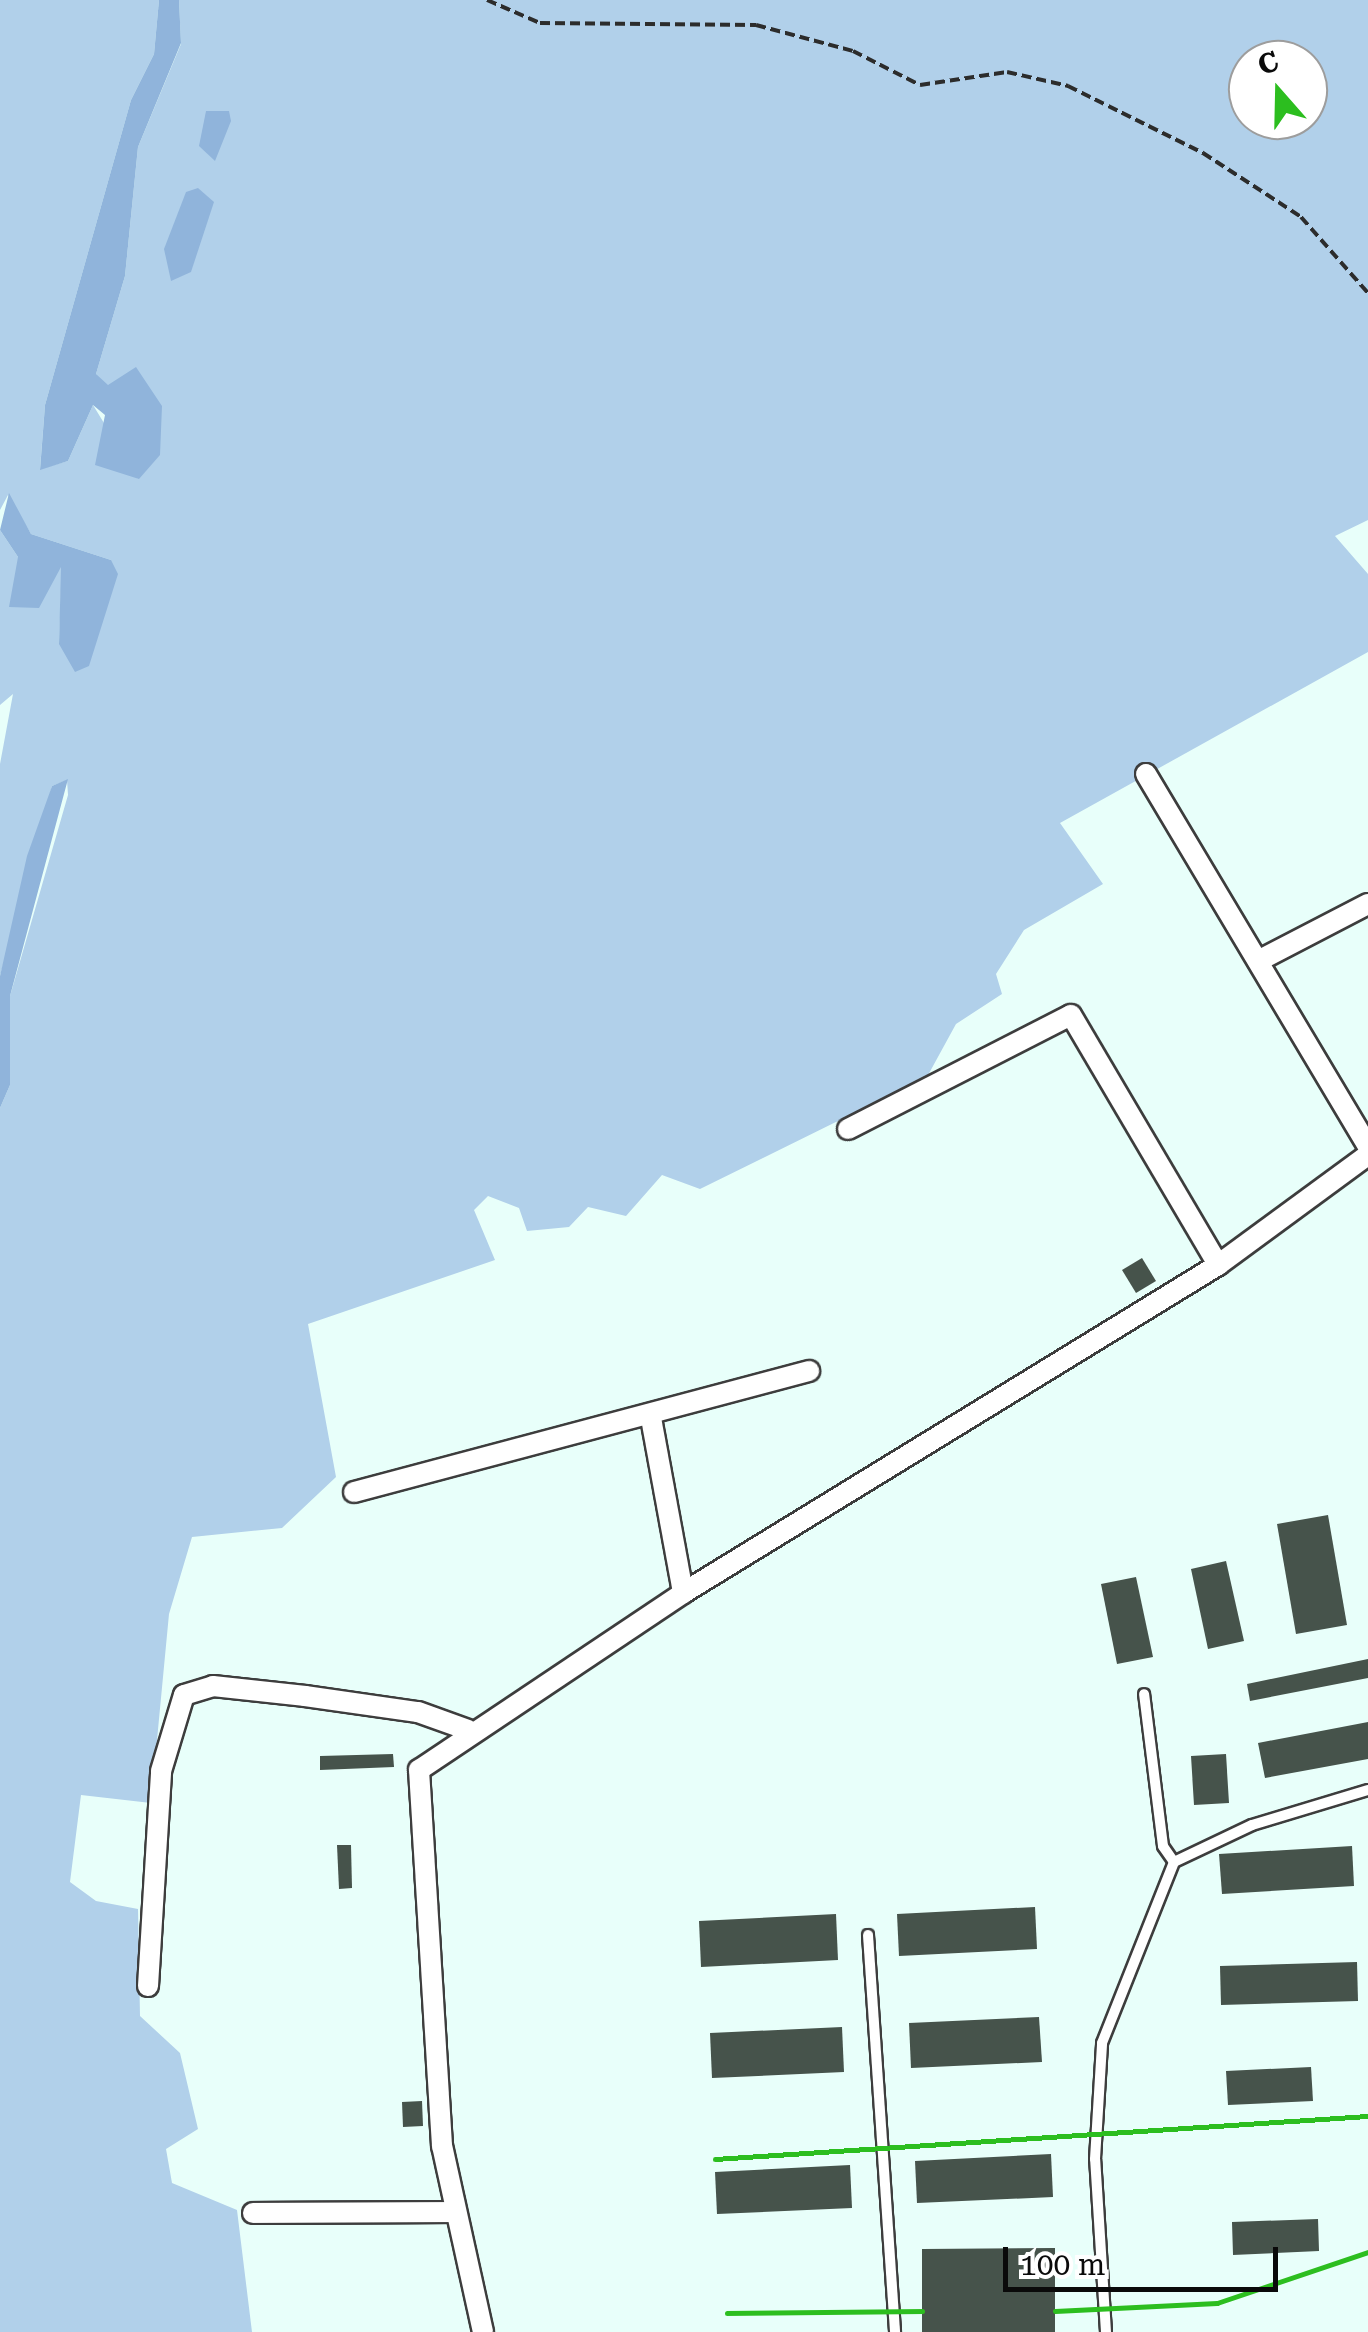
<!DOCTYPE html>
<meta charset="utf-8">
<style>
body{margin:0}
#map{position:relative;width:1368px;height:2332px;overflow:hidden;background:#e8fffa;font-family:"Roboto Serif",serif}
div>[style]{position:absolute}
.green>*{inset:0;background:#b1d0ea}
.forest>*{inset:0;background:#90b4db}
.building>*{inset:0;background:#46534b}
.path>*{height:4px;margin-top:-2px;transform-origin:0;background:repeating-linear-gradient(90deg,#2c2c2c 0 10px,transparent 0 15px)}
.roads{filter:drop-shadow(2px 0 #3d3d3d) drop-shadow(-2px 0 #3d3d3d) drop-shadow(0 2px #3d3d3d) drop-shadow(0 -2px #3d3d3d)}
.lane>*{height:10px;margin:-5px;padding:0 5px;transform-origin:5px;border-radius:5px;background:#fff}
.street>*{height:20px;margin:-10px;padding:0 10px;transform-origin:10px;border-radius:10px;background:#fff}
.rail>*{height:5px;margin:-2.5px;padding:0 2.5px;transform-origin:2.5px;border-radius:2.5px;background:#2cbe1f}
span{translate:-50% -50%;white-space:nowrap;text-align:center;line-height:1.15;-webkit-text-stroke:10px #fff;paint-order:stroke}
.north{position:absolute;left:1228px;top:40px;width:100px;height:100px;box-sizing:border-box;background:#fff;border:2px solid #9d9d9d;border-radius:50%;rotate:340deg;font-size:28px;font-weight:700;line-height:40px;text-align:center;color:#0a0a0a}
.north::after{content:'';display:block;margin:auto;width:35px;height:45px;background:#2cbe1f;clip-path:polygon(50% 0,100% 100%,50% 72%,0 100%)}
.scale{position:absolute;left:1003px;top:2247px;width:275px;height:45px;box-sizing:border-box;border:5px solid #0a0a0a;border-top:0;padding-left:12px;font-size:30px;line-height:35px;white-space:nowrap;color:#0a0a0a;-webkit-text-stroke:8px #fff;paint-order:stroke}
</style>
<div id="map">
<div class="green">
<div style="clip-path:polygon(evenodd,0 0,159px 0,154px 54px,131px 100px,45px 405px,40px 469px,68px 461px,93px 405px,138px 479px,96px 374px,125px 276px,138px 147px,181px 44px,179px 0,1368px 0,1368px 520px,1335px 536px,1368px 574px,1368px 652px,1060px 823px,1103px 884px,1024px 930px,996px 974px,1002px 994px,956px 1024px,927px 1077px,700px 1189px,662px 1175px,626px 1216px,588px 1207px,569px 1227px,527px 1231px,519px 1208px,488px 1196px,474px 1210px,495px 1260px,308px 1324px,336px 1477px,282px 1528px,192px 1537px,169px 1614px,151px 1803px,81px 1795px,70px 1882px,96px 1901px,138px 1909px,140px 2016px,180px 2053px,198px 2129px,166px 2149px,172px 2183px,237px 2210px,252px 2332px,0 2332px,0 1108px,10px 1085px,10px 996px,68px 795px,67px 780px,52px 786px,0 976px,0 764px,13px 694px,0 705px,0 530px,18px 557px,62px 564px,59px 644px,111px 560px,31px 534px,8px 495px,0 510px,0 0,1248px 60px,1308px 60px,1308px 120px,1248px 120px,1248px 60px)"></div>
</div>
<div class="forest">
<div style="clip-path:polygon(159px 0,179px 0,181px 43px,138px 147px,125px 276px,96px 374px,108px 385px,136px 367px,162px 406px,160px 455px,139px 479px,95px 465px,105px 415px,93px 405px,68px 461px,40px 470px,45px 405px,131px 100px,154px 54px)"></div>
<div style="clip-path:polygon(206px 111px,229px 111px,231px 121px,215px 161px,199px 146px)"></div>
<div style="clip-path:polygon(198px 188px,214px 202px,191px 272px,171px 281px,164px 249px,186px 192px)"></div>
<div style="clip-path:polygon(9px 493px,31px 534px,111px 560px,118px 574px,89px 666px,75px 672px,59px 644px,61px 567px,39px 608px,9px 607px,18px 557px,0 530px)"></div>
<div style="clip-path:polygon(68px 779px,10px 996px,10px 1085px,0 1108px,0 976px,27px 856px,52px 786px)"></div>
</div>
<div class="building">
<div style="clip-path:polygon(1142px 1258px,1156px 1281px,1136px 1293px,1122px 1270px)"></div>
<div style="clip-path:polygon(1328px 1515px,1347px 1625px,1296px 1634px,1277px 1524px)"></div>
<div style="clip-path:polygon(1226px 1561px,1244px 1641px,1208px 1649px,1191px 1569px)"></div>
<div style="clip-path:polygon(1136px 1577px,1153px 1657px,1117px 1664px,1101px 1584px)"></div>
<div style="clip-path:polygon(1368px 1659px,1368px 1678px,1250px 1701px,1247px 1684px)"></div>
<div style="clip-path:polygon(1368px 1722px,1368px 1759px,1265px 1778px,1258px 1743px)"></div>
<div style="clip-path:polygon(393px 1754px,394px 1767px,320px 1770px,320px 1756px)"></div>
<div style="clip-path:polygon(1226px 1754px,1229px 1803px,1194px 1805px,1191px 1756px)"></div>
<div style="clip-path:polygon(337px 1845px,351px 1845px,352px 1888px,339px 1889px)"></div>
<div style="clip-path:polygon(1352px 1846px,1354px 1886px,1222px 1894px,1219px 1854px)"></div>
<div style="clip-path:polygon(1035px 1907px,1037px 1949px,899px 1956px,897px 1914px)"></div>
<div style="clip-path:polygon(836px 1914px,838px 1960px,701px 1967px,699px 1921px)"></div>
<div style="clip-path:polygon(1357px 1962px,1358px 2001px,1221px 2005px,1220px 1966px)"></div>
<div style="clip-path:polygon(1039px 2017px,1042px 2062px,911px 2068px,909px 2023px)"></div>
<div style="clip-path:polygon(842px 2027px,844px 2072px,712px 2078px,710px 2033px)"></div>
<div style="clip-path:polygon(1311px 2067px,1313px 2101px,1228px 2105px,1226px 2071px)"></div>
<div style="clip-path:polygon(422px 2101px,423px 2126px,403px 2127px,402px 2102px)"></div>
<div style="clip-path:polygon(1051px 2154px,1053px 2197px,917px 2203px,915px 2161px)"></div>
<div style="clip-path:polygon(850px 2165px,852px 2208px,717px 2214px,715px 2172px)"></div>
<div style="clip-path:polygon(1318px 2219px,1319px 2251px,1233px 2255px,1232px 2222px)"></div>
<div style="clip-path:polygon(1055px 2248px,1055px 2332px,922px 2332px,922px 2249px)"></div>
</div>
<div class="path">
<div style="left:487px;top:0;width:58px;rotate:23.5deg"></div>
<div style="left:540px;top:23px;width:216px;rotate:0.5deg"></div>
<div style="left:756px;top:25px;width:100px;rotate:15deg"></div>
<div style="left:853px;top:51px;width:75px;rotate:26.9deg"></div>
<div style="left:920px;top:85px;width:88px;rotate:-8.5deg"></div>
<div style="left:1007px;top:72px;width:63px;rotate:12.9deg"></div>
<div style="left:1068px;top:86px;width:151px;rotate:26.4deg"></div>
<div style="left:1203px;top:153px;width:117px;rotate:33.1deg"></div>
<div style="left:1301px;top:217px;width:101px;rotate:48.6deg"></div>
</div>
<div class="roads">
<div class="lane">
<div style="left:1174px;top:1862px;width:86px;rotate:-25.4deg"></div>
<div style="left:1252px;top:1825px;width:121px;rotate:-16.8deg"></div>
<div style="left:868px;top:1935px;width:398px;rotate:86.1deg"></div>
<div style="left:1106px;top:2332px;width:173px;rotate:-93.6deg"></div>
<div style="left:1095px;top:2159px;width:116px;rotate:-86.5deg"></div>
<div style="left:1102px;top:2043px;width:195px;rotate:-68.3deg"></div>
<div style="left:1174px;top:1862px;width:19px;rotate:-125deg"></div>
<div style="left:1163px;top:1846px;width:153px;rotate:-97.1deg"></div>
</div>
<div class="street">
<div style="left:1146px;top:774px;width:433px;rotate:59.2deg"></div>
<div style="left:1258px;top:961px;width:124px;rotate:-27.4deg"></div>
<div style="left:848px;top:1129px;width:250px;rotate:-27.1deg"></div>
<div style="left:1071px;top:1015px;width:290px;rotate:59.5deg"></div>
<div style="left:651px;top:1418px;width:178px;rotate:79.6deg"></div>
<div style="left:354px;top:1492px;width:471px;rotate:-14.9deg"></div>
<div style="left:148px;top:1986px;width:215px;rotate:-86.5deg"></div>
<div style="left:161px;top:1771px;width:79px;rotate:-73.2deg"></div>
<div style="left:184px;top:1695px;width:30px;rotate:-17deg"></div>
<div style="left:213px;top:1686px;width:93px;rotate:6.2deg"></div>
<div style="left:305px;top:1696px;width:114px;rotate:8.1deg"></div>
<div style="left:418px;top:1712px;width:53px;rotate:19.8deg"></div>
<div style="left:253px;top:2213px;width:197px;rotate:-0.3deg"></div>
<div style="left:483px;top:2332px;width:190px;rotate:-102.4deg"></div>
<div style="left:442px;top:2146px;width:377px;rotate:-93.5deg"></div>
<div style="left:419px;top:1770px;width:318px;rotate:-33.8deg"></div>
<div style="left:683px;top:1593px;width:628px;rotate:-31.51deg"></div>
<div style="left:1218px;top:1265px;width:186px;rotate:-36.3deg"></div>
</div>
</div>
<div class="rail">
<div style="left:715px;top:2159px;width:654px;rotate:-3.77deg"></div>
<div style="left:1055px;top:2311px;width:162px;rotate:-2.8deg"></div>
<div style="left:1217px;top:2303px;width:159px;rotate:-18.7deg"></div>
<div style="left:727px;top:2313px;width:195px;rotate:-0.6deg"></div>
</div>
<div class="north">С</div>
<div class="scale">100 m</div>
</div>
